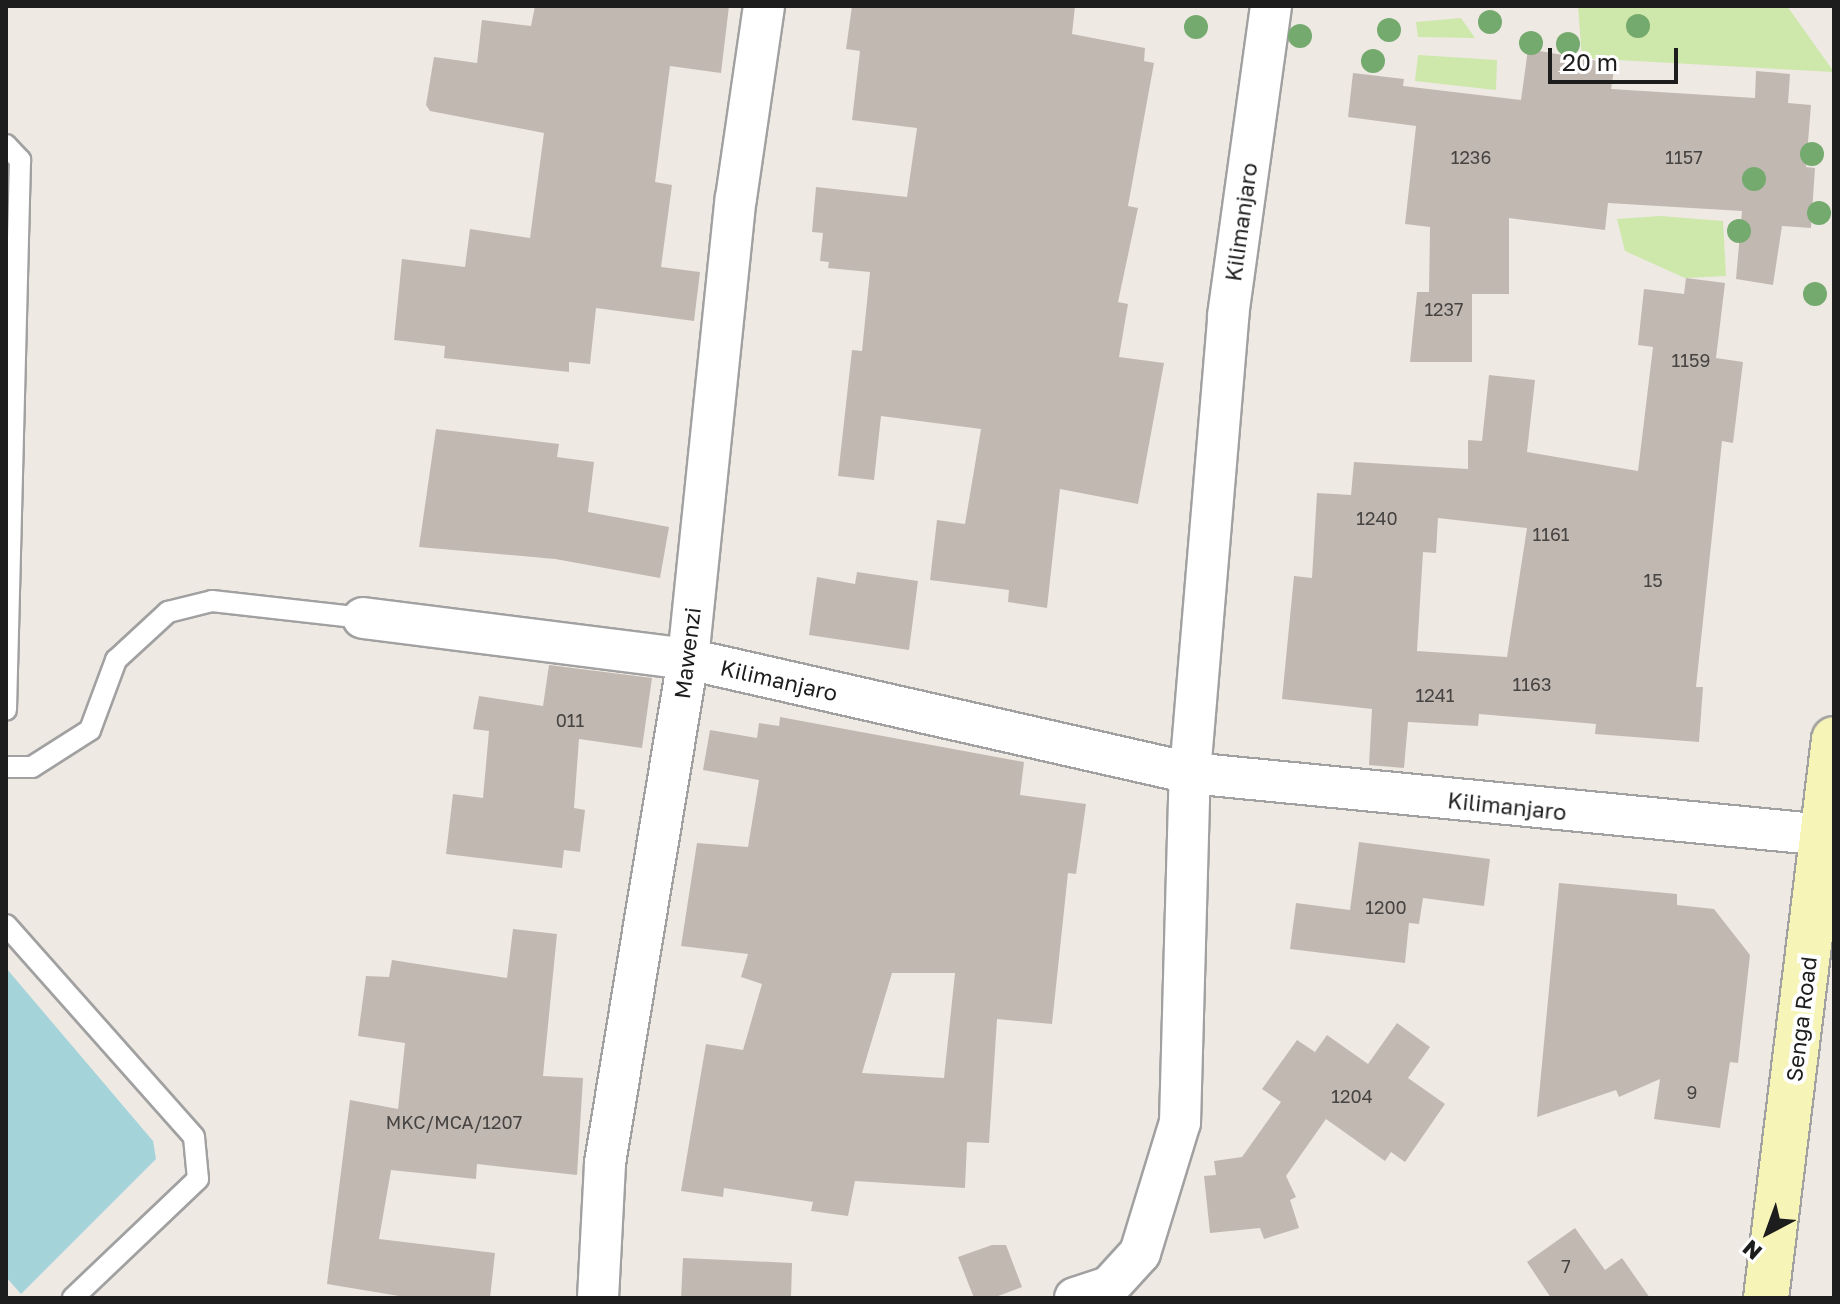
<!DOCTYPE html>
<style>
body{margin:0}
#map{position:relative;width:1840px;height:1304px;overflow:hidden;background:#eee9e3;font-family:"Golos Text",sans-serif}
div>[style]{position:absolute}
.grass>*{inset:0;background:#cee7aa}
.water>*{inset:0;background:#a4d3da}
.building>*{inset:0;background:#c2b8b2}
.roads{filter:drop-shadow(2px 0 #a1a1a1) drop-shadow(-2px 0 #a1a1a1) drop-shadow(0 2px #a1a1a1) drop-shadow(0 -2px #a1a1a1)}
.lane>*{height:20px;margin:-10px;padding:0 10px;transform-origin:10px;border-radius:10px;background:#fff}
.street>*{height:40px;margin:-20px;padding:0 20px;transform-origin:20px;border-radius:20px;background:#fff}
.secondary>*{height:44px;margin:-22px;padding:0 22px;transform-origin:22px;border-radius:22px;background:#f7f4b7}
.trees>*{width:24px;height:24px;margin:-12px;border-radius:50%;background:#74aa6e}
span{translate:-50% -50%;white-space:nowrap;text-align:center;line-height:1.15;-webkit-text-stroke:8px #fff;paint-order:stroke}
.number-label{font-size:18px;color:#464442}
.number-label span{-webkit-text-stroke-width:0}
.street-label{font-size:22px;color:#1d1d1d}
.frame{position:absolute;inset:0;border:8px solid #1d1d1d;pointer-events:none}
.north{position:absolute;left:1728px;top:1192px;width:80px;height:80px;-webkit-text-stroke:6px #fff;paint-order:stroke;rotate:221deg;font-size:22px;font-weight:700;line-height:32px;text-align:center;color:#1d1d1d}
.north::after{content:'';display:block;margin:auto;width:28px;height:36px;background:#1d1d1d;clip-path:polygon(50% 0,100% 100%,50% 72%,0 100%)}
.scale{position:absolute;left:1548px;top:48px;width:130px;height:36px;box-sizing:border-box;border:4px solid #1d1d1d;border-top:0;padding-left:10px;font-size:24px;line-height:28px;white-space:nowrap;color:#1d1d1d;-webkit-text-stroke:6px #fff;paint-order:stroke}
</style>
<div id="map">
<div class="grass">
<div style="clip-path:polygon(1578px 6px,1787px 6px,1834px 72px,1582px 58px)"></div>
<div style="clip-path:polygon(1461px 18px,1475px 38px,1418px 37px,1416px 22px)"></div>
<div style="clip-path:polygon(1418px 55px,1497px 60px,1496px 90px,1415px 81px)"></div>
<div style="clip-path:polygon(1660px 216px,1723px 221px,1726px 276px,1685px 278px,1625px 251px,1617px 219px)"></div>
</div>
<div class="water">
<div style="clip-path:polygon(6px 968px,153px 1141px,156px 1159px,21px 1294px,6px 1277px)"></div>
</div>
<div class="building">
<div style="clip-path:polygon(535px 6px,729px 6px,721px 73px,670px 66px,655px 182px,672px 185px,661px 267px,700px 272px,694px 321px,596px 308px,590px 364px,569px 362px,569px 372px,444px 358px,445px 346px,394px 340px,402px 259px,465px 267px,470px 229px,530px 238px,544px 133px,430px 111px,426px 105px,434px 57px,477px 63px,482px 20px,531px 26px)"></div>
<div style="clip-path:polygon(852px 6px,1075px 6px,1072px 34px,1145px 48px,1144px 61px,1154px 63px,1128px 206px,1138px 208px,1118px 302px,1128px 304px,1119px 357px,1164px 363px,1138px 504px,1060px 489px,1047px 608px,1008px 602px,1009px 590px,930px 580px,937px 520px,965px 524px,981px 429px,881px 416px,874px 480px,838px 476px,852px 350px,862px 351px,870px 272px,828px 268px,829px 262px,820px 261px,823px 233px,812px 232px,816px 187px,907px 197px,917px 128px,852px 120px,860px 51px,846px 49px)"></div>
<div style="clip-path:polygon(1528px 49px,1615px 64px,1611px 89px,1755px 98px,1756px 71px,1790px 74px,1788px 103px,1811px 105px,1806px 167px,1815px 168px,1811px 228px,1782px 226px,1773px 285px,1736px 279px,1742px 211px,1608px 203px,1605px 230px,1509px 218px,1509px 294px,1472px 294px,1472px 362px,1410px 362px,1417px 292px,1429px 292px,1430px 227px,1405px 224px,1416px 126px,1348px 117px,1353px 73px,1404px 79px,1403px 86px,1521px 100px)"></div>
<div style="clip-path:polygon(evenodd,1686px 278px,1725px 283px,1716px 358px,1743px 362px,1733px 443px,1722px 441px,1696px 687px,1703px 687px,1699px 742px,1595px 734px,1596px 724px,1479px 714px,1478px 726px,1408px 722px,1404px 768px,1369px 765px,1372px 709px,1282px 699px,1294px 576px,1312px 578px,1317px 493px,1351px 495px,1354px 462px,1468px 469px,1468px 440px,1482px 441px,1489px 375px,1535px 380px,1527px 452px,1638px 471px,1653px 347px,1638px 345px,1644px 289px,1684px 294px,1686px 278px,1438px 518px,1527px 528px,1507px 657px,1417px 651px,1423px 552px,1436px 553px,1438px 518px)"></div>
<div style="clip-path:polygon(436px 429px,559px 444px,557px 457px,594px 462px,588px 512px,669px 527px,660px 578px,555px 559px,419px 547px)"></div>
<div style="clip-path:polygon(857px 572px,918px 581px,909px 650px,809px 635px,817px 577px,855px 584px)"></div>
<div style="clip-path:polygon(549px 665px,652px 678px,642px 748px,579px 739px,574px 808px,585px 810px,580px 852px,564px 850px,562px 868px,446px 854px,453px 794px,483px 798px,489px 731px,473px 729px,479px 696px,543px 706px)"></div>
<div style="clip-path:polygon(evenodd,780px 717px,1024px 762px,1020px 795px,1086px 804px,1076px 874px,1068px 873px,1052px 1024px,997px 1019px,989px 1143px,967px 1142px,965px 1188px,855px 1181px,848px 1216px,811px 1211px,813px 1202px,724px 1188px,723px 1197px,681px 1191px,706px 1044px,743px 1050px,762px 984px,741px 977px,748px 954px,681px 946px,697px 843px,748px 847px,759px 780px,703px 770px,710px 730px,757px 738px,759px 723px,779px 726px,780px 717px,892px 973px,955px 973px,944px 1078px,862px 1073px,892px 973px)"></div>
<div style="clip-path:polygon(1359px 842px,1490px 859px,1484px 906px,1423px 898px,1419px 924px,1409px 923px,1405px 963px,1290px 949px,1296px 903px,1350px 910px)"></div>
<div style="clip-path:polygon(1559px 883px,1677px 894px,1677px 905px,1714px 909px,1750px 955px,1738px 1063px,1730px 1062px,1720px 1128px,1654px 1119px,1660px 1079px,1619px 1097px,1616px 1090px,1537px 1117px)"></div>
<div style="clip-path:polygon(513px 929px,557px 934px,543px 1076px,583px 1078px,577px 1175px,477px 1164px,476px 1179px,391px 1170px,379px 1239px,495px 1253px,490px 1298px,411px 1298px,327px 1284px,350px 1100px,398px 1109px,405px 1043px,358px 1036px,366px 976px,389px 977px,392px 960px,507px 978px)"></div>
<div style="clip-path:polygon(1397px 1023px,1430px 1047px,1408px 1078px,1445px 1104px,1405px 1162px,1391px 1152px,1385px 1161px,1326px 1119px,1286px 1176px,1296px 1197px,1290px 1200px,1299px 1228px,1264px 1239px,1260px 1228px,1210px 1233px,1204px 1176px,1216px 1175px,1214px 1161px,1242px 1157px,1281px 1102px,1262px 1089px,1297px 1040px,1315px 1052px,1327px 1035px,1368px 1064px)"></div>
<div style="clip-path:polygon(1575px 1228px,1605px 1270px,1622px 1258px,1650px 1298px,1551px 1298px,1527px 1262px)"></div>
<div style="clip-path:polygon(992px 1245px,1006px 1245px,1022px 1287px,993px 1298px,974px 1298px,958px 1257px)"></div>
<div style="clip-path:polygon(683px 1258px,792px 1263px,791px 1298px,681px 1298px)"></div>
</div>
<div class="roads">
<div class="lane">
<div style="left:6px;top:145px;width:21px;rotate:47deg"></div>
<div style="left:20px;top:160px;width:550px;rotate:91.46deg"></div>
<div style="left:6px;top:767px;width:26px"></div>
<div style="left:32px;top:767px;width:69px;rotate:-32.5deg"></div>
<div style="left:90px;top:730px;width:75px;rotate:-69.6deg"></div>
<div style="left:116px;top:660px;width:71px;rotate:-42.7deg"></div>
<div style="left:168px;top:612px;width:45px;rotate:-14deg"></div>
<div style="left:212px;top:601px;width:152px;rotate:6.4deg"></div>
<div style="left:6px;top:925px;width:283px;rotate:48.4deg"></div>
<div style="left:194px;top:1137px;width:42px;rotate:84.6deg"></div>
<div style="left:198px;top:1179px;width:173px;rotate:136.4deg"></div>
</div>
<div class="street">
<div style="left:363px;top:618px;width:328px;rotate:7.2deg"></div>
<div style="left:688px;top:659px;width:515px;rotate:12.79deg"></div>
<div style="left:1190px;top:773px;width:638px;rotate:5.58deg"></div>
<div style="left:598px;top:1298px;width:135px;rotate:-87deg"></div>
<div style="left:605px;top:1163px;width:511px;rotate:-80.65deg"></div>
<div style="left:688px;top:659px;width:463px;rotate:-84.1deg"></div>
<div style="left:736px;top:198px;width:194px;rotate:-81.7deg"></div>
<div style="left:1075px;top:1298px;width:36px;rotate:-18deg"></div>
<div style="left:1109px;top:1287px;width:46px;rotate:-47.6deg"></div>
<div style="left:1140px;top:1253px;width:137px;rotate:-73deg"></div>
<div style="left:1180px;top:1122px;width:349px;rotate:-88.4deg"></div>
<div style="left:1190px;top:773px;width:459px;rotate:-85.2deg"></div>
<div style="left:1228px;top:316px;width:313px;rotate:-82.1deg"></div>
</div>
<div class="secondary">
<div style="left:1766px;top:1298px;width:563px;rotate:-83.06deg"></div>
</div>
</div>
<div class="trees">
<div style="left:1490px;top:22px"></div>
<div style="left:1638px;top:26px"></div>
<div style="left:1196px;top:27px"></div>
<div style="left:1389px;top:30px"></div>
<div style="left:1300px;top:36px"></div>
<div style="left:1531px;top:43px"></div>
<div style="left:1568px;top:44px"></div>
<div style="left:1373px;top:61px"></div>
<div style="left:1812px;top:154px"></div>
<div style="left:1754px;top:179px"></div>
<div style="left:1819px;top:213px"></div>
<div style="left:1739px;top:231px"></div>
<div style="left:1815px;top:294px"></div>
</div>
<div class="number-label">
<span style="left:1471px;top:157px">1236</span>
<span style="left:1684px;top:157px">1157</span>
<span style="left:1444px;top:309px">1237</span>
<span style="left:1691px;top:360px">1159</span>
<span style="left:1377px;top:518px">1240</span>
<span style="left:1551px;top:534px">1161</span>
<span style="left:1653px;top:580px">15</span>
<span style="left:1532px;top:684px">1163</span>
<span style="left:1435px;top:695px">1241</span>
<span style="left:570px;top:720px">011</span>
<span style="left:1386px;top:907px">1200</span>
<span style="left:1692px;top:1092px">9</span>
<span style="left:1352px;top:1096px">1204</span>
<span style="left:454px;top:1122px">MKC/MCA/1207</span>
<span style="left:1566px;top:1266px">7</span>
</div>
<div class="street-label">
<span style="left:1241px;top:222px;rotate:-82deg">Kilimanjaro</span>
<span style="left:687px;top:653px;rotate:-83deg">Mawenzi</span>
<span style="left:779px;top:680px;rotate:13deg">Kilimanjaro</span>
<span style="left:1507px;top:806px;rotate:6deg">Kilimanjaro</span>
<span style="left:1801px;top:1019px;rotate:-83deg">Senga Road</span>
</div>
<div class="frame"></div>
<div class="north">N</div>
<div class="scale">20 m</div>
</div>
